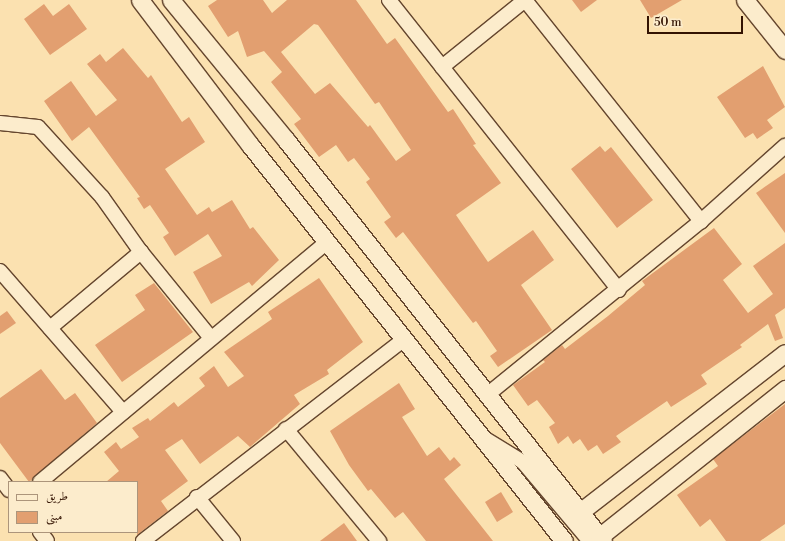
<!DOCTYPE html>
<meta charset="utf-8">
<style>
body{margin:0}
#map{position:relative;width:785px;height:541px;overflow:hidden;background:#fbe1b0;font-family:"Libre Bodoni",Amiri,serif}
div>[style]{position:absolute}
.building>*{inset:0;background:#e29f70}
.roads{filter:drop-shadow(1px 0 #65462e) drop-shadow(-1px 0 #65462e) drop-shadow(0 1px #65462e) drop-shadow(0 -1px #65462e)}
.minor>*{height:14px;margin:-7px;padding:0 7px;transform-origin:7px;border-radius:7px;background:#fceccc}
.tertiary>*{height:17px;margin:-8.5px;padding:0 8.5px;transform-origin:8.5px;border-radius:8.5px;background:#fceccc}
span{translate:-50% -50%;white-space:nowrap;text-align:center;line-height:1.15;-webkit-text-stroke:4px #fceccc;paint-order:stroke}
.legend{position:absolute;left:8px;top:481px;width:130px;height:52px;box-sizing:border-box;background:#fceccc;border:1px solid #ac957b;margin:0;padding:5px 7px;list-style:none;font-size:12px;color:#331302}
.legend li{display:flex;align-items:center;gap:8px;height:20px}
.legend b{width:20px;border:1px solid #ac957b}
.scale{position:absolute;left:647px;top:16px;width:96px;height:18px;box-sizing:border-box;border:2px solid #331302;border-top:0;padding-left:5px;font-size:12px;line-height:14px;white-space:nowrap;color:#331302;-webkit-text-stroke:3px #fceccc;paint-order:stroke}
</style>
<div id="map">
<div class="building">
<div style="clip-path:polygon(evenodd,217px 0,263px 0,272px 13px,287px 0,356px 0,387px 44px,395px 38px,448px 112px,453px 109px,476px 144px,473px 145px,501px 183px,456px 215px,488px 262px,533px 230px,554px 260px,521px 285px,552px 330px,498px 367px,490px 356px,497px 351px,476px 321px,473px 323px,403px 232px,396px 238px,384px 222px,391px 217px,366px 182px,370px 179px,354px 158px,348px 162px,336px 145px,319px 157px,294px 124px,301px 119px,271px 82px,282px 72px,264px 51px,247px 57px,238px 31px,228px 37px,208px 6px,217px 0,314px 24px,318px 25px,375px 104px,379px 102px,411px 150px,396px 161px,370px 125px,368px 127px,330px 83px,315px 94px,281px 52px,314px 24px)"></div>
<div style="clip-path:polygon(572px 0,597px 0,581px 12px)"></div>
<div style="clip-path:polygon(640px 0,682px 0,651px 18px)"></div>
<div style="clip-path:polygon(44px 4px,53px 16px,69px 4px,87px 29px,50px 55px,24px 19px)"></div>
<div style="clip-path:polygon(123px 48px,148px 78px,151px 75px,182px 122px,189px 117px,205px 142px,165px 169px,197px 215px,209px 207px,212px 212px,232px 200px,250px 229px,253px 227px,279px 260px,252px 286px,249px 282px,211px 304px,193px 272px,222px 256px,208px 234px,175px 256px,163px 237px,169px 233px,150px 205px,144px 209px,137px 198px,140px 197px,89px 127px,72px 141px,44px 101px,71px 81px,96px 116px,117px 100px,87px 64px,100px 54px,106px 62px)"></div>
<div style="clip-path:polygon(763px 66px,785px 107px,767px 120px,773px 128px,757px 139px,753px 133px,745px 138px,717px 97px)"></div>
<div style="clip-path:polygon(600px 146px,605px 152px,611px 147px,653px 200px,617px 228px,571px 169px)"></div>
<div style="clip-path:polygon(785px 173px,785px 233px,756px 193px)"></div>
<div style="clip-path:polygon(714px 228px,742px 264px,723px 280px,748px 313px,773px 294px,753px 266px,785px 243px,785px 308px,775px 315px,783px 338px,775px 341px,768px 324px,740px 345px,742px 347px,701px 375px,707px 384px,671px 407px,667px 401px,616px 436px,621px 442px,603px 454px,597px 445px,588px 451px,580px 439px,573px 444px,568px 436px,558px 444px,549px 427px,555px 423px,537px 400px,528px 406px,513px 385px,545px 362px,543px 360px,562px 345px,565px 349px,608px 316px,645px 285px,642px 281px)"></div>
<div style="clip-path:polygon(319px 278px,363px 342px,327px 370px,329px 374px,294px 395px,300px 404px,250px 447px,238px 436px,200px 464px,182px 439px,165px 450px,188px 481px,161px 501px,168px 511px,137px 535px,137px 482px,106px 482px,119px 471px,104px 452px,116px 442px,121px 449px,139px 437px,132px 428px,148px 418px,150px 421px,174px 402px,178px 407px,205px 386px,199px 378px,214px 366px,228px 387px,244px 376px,224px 352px,272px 319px,268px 312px)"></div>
<div style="clip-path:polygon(154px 283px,193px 332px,122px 382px,95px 345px,145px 310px,135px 295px)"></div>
<div style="clip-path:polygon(7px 311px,16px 323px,0 334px,0 316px)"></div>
<div style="clip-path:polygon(41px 369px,65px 400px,75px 393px,97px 423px,29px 482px,0 443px,0 398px)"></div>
<div style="clip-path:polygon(399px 383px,415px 409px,402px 417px,427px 456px,439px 447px,450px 461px,454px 457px,461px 465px,444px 479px,493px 541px,426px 541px,403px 512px,395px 518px,371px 489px,368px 491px,349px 465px,330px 431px)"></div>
<div style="clip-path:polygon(785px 404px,785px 524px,760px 541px,726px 541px,710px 519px,700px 527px,677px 495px,718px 466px,713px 459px)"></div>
<div style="clip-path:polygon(501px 492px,513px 512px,497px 522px,485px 502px)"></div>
<div style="clip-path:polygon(344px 523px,357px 541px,320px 541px)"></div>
</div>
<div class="roads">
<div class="minor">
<div style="left:389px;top:0;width:370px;rotate:51.6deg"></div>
<div style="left:525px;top:0;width:283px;rotate:51.5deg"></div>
<div style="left:442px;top:67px;width:107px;rotate:-38.9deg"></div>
<div style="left:0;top:123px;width:38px;rotate:6deg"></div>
<div style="left:38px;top:127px;width:95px;rotate:47.6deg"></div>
<div style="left:102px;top:197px;width:67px;rotate:54.7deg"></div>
<div style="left:141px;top:252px;width:111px;rotate:50.9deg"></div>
<div style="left:0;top:271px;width:187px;rotate:48.9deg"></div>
<div style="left:50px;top:328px;width:119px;rotate:-39.9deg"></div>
<div style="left:487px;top:395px;width:276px;rotate:-39.1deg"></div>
<div style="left:701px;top:221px;width:113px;rotate:-41.8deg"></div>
<div style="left:286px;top:429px;width:146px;rotate:50.3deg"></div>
<div style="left:487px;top:440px;width:42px;rotate:31.4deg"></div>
<div style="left:523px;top:462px;width:101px;rotate:49.8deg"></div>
<div style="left:588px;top:539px;width:11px;rotate:-10deg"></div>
<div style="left:0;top:478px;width:15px;rotate:53deg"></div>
<div style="left:40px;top:482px;width:374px;rotate:-39.9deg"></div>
<div style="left:197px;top:497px;width:57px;rotate:50.7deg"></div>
<div style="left:40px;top:532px;width:11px;rotate:52deg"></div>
<div style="left:143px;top:541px;width:330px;rotate:-37.7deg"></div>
</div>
<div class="tertiary">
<div style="left:140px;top:0;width:182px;rotate:52.8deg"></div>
<div style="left:250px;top:145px;width:505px;rotate:51.59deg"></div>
<div style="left:171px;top:0;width:181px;rotate:50.6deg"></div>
<div style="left:286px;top:140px;width:511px;rotate:51.67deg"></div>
<div style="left:745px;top:0;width:64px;rotate:51.3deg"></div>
<div style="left:580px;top:512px;width:259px;rotate:-37.8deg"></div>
<div style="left:599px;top:537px;width:238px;rotate:-38.5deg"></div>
</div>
</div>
<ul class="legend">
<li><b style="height:5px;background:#fceccc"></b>طريق</li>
<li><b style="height:11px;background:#e29f70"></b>مبنى</li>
</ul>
<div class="scale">50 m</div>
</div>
